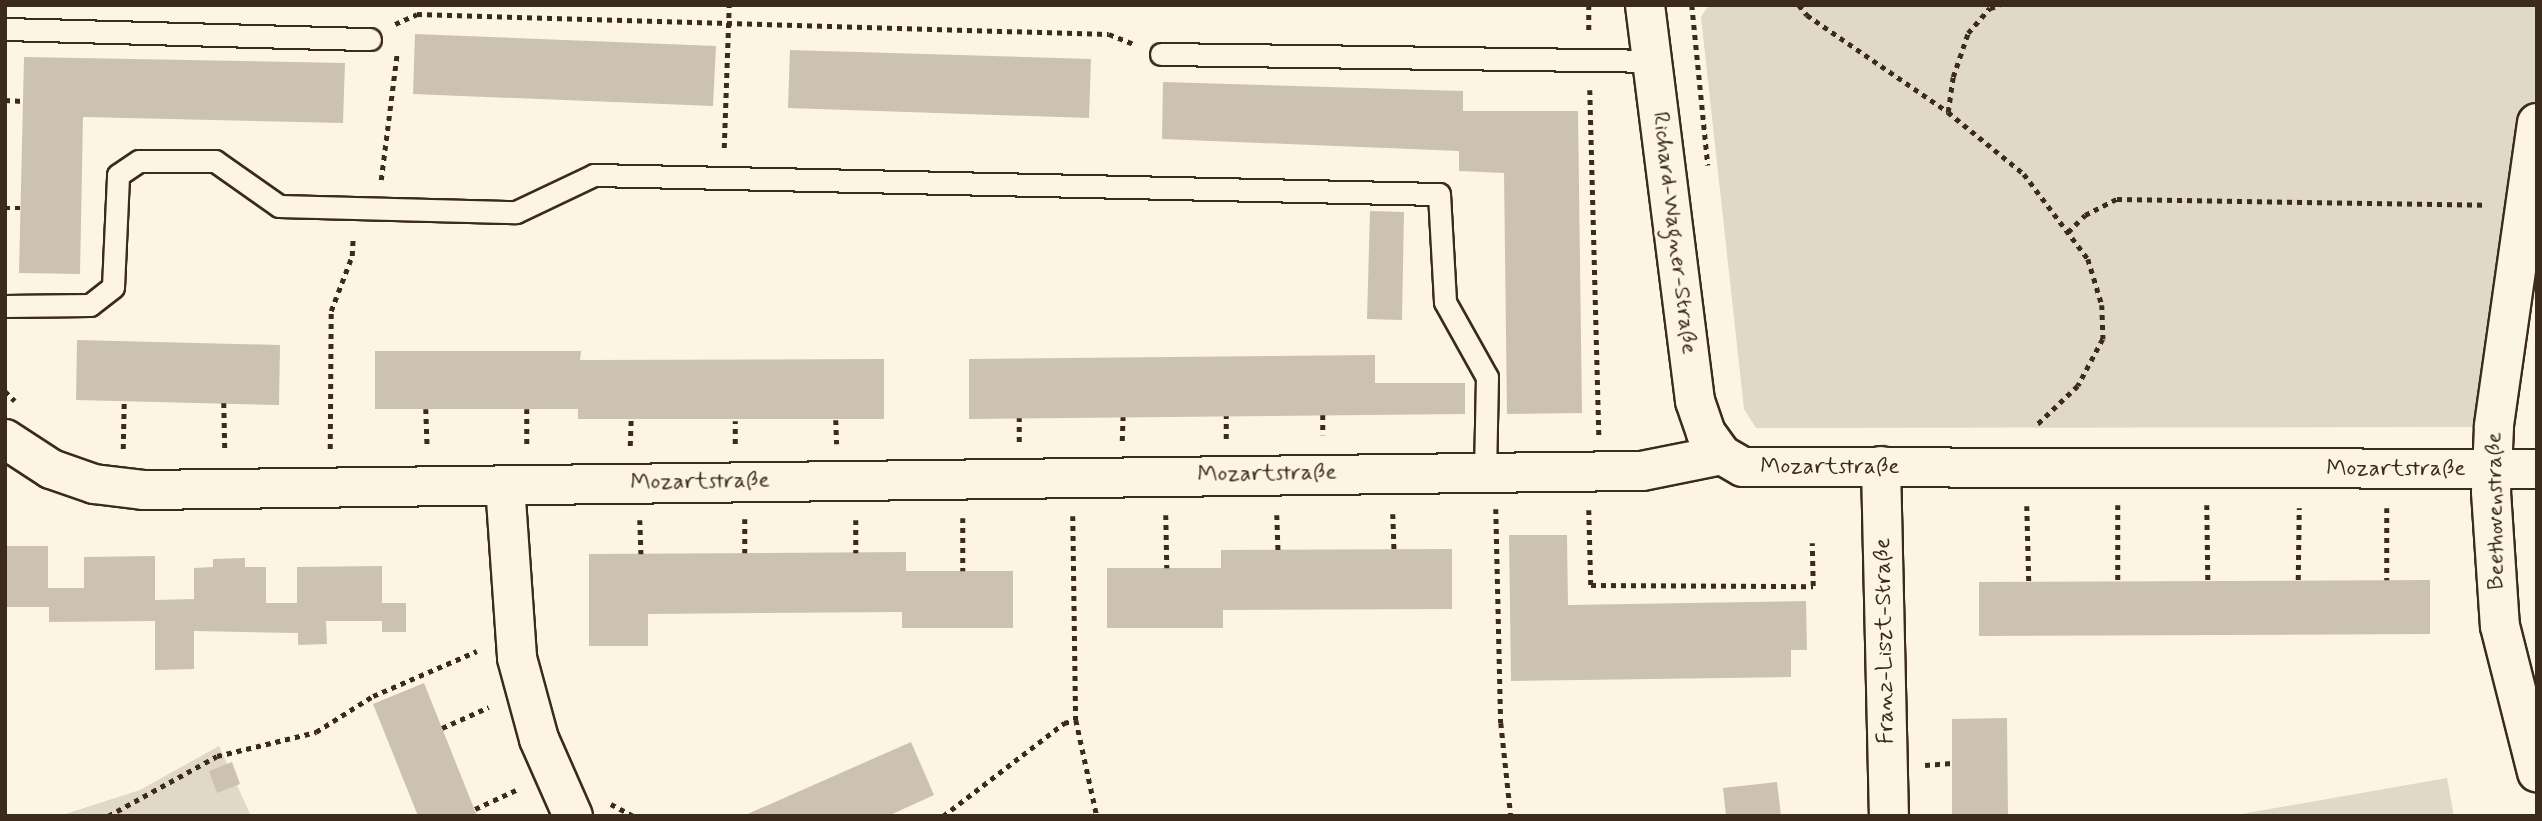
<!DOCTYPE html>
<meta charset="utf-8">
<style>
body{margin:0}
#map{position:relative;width:2542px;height:821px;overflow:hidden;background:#fcf5e5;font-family:Mynerve,sans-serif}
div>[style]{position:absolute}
.green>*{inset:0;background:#e0d8c8}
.building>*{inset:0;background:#ccc2b3}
.path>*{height:4.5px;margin-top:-2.25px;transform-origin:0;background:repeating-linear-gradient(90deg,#3b2a1e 0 5px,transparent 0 10px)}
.roads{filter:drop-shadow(2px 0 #3b2a1e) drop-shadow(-2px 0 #3b2a1e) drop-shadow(0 2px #3b2a1e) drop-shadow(0 -2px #3b2a1e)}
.lane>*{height:21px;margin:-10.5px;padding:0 10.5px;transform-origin:10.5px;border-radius:10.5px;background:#fcf5e5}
.street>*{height:38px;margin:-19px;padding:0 19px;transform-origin:19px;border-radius:19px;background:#fcf5e5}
span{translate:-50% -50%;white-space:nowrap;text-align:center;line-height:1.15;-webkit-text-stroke:6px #fcf5e5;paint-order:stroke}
.street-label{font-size:23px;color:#3b2a1e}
.frame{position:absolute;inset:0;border:7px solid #3b2a1e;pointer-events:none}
</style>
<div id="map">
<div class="green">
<div style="clip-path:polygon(1709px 5px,2537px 5px,2537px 123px,2494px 427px,1756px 428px,1744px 409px,1701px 17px)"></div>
<div style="clip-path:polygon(219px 746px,251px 816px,59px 816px,140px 790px)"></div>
<div style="clip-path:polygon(2447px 778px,2454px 816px,2230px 816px)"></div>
</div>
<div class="building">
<div style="clip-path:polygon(415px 34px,716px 46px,713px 106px,413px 94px)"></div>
<div style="clip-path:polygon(790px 50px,1091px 59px,1089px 118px,788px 108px)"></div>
<div style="clip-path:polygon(24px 57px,345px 63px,343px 123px,83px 117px,80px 274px,19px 273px)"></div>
<div style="clip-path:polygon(1163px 82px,1463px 91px,1463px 111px,1578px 111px,1582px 413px,1507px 414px,1504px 173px,1459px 171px,1459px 151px,1162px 139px)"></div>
<div style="clip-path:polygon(1370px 211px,1404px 212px,1402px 320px,1367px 319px)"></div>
<div style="clip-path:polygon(77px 340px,280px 345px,279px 405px,76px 400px)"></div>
<div style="clip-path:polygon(375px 351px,581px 351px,580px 360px,884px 359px,884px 419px,578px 419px,578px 409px,375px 409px)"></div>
<div style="clip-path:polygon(1375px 355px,1375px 383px,1465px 383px,1465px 414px,969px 419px,969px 359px)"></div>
<div style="clip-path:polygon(1509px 535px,1567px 535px,1568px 605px,1806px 601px,1807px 650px,1791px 650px,1791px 677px,1511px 681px)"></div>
<div style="clip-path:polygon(5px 546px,48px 546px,48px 588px,84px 588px,84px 557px,155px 556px,155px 600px,194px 599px,194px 568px,213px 567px,213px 559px,245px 558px,245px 567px,266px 567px,266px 603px,297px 603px,297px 567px,382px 566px,382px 603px,406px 603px,406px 632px,382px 632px,382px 621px,326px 621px,327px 644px,298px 645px,298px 633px,194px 631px,194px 669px,155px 670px,155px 621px,49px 622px,49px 607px,5px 607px)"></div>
<div style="clip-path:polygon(1452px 549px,1452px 609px,1223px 610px,1223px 628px,1107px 628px,1107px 568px,1221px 568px,1221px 550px)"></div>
<div style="clip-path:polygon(906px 552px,906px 571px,1013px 571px,1013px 628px,902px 628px,902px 612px,648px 614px,648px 646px,589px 646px,589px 554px)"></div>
<div style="clip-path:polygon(2430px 580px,2430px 634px,1979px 636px,1979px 582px)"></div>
<div style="clip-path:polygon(424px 683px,442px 728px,477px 816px,418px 816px,373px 704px)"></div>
<div style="clip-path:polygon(2007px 718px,2008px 816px,1952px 816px,1952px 719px)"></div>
<div style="clip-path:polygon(911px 742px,934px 795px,888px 816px,743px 816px)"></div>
<div style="clip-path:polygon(232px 762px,240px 784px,217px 793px,209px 771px)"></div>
<div style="clip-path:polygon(1777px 782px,1781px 816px,1726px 816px,1723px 788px)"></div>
</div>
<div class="path">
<div style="left:1589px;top:5px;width:27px;rotate:90deg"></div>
<div style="left:1692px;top:5px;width:161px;rotate:84.3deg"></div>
<div style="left:1799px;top:5px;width:13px;rotate:51deg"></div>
<div style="left:1807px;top:15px;width:171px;rotate:34.5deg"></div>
<div style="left:1948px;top:112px;width:98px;rotate:39.2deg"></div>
<div style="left:2024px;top:174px;width:106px;rotate:53deg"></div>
<div style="left:2088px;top:259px;width:48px;rotate:73.1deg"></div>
<div style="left:2102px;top:305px;width:34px;rotate:88deg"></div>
<div style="left:2103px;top:339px;width:53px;rotate:118deg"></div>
<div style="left:2078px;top:386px;width:59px;rotate:136.4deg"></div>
<div style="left:395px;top:24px;width:24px;rotate:-24deg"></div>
<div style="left:417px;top:14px;width:692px;rotate:1.66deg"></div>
<div style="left:1109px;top:34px;width:27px;rotate:22deg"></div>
<div style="left:1590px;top:90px;width:345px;rotate:88.5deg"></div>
<div style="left:5px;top:100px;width:18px;rotate:3deg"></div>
<div style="left:1948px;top:112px;width:35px;rotate:-82deg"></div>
<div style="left:1953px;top:77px;width:46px;rotate:-71.2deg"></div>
<div style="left:1968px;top:33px;width:33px;rotate:-49deg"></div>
<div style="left:1990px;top:8px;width:10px;rotate:-17deg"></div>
<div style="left:724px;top:148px;width:143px;rotate:-88deg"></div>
<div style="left:381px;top:180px;width:128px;rotate:-82.8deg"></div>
<div style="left:5px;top:208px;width:15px"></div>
<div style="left:2068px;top:232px;width:24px;rotate:-45deg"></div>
<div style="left:2085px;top:215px;width:36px;rotate:-27deg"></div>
<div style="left:2117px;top:199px;width:369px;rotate:0.9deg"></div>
<div style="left:5px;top:391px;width:14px;rotate:45deg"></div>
<div style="left:224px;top:403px;width:48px;rotate:88.8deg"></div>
<div style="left:426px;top:409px;width:38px;rotate:88deg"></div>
<div style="left:527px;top:409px;width:38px;rotate:90deg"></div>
<div style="left:1323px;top:415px;width:20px;rotate:90deg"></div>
<div style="left:836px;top:420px;width:24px;rotate:88deg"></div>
<div style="left:1226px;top:439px;width:23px;rotate:-90deg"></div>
<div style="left:1122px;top:441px;width:24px;rotate:-88deg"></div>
<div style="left:1019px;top:442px;width:24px;rotate:-90deg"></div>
<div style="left:735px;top:444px;width:23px;rotate:-90deg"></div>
<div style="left:630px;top:446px;width:27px;rotate:-88deg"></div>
<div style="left:123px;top:449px;width:48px;rotate:-88.8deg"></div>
<div style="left:330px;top:449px;width:138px;rotate:-89.6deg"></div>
<div style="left:331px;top:311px;width:59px;rotate:-69.1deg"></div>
<div style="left:352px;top:256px;width:19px;rotate:-87deg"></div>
<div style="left:2118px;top:505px;width:76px;rotate:90deg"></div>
<div style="left:2207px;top:505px;width:76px;rotate:89.2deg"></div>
<div style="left:2027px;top:506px;width:76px;rotate:88.5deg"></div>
<div style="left:2387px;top:508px;width:72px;rotate:90deg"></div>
<div style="left:1496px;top:509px;width:214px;rotate:88.7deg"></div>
<div style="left:1501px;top:723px;width:94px;rotate:83.9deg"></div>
<div style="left:1589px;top:510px;width:75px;rotate:88.5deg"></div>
<div style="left:1591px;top:585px;width:222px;rotate:0.3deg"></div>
<div style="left:1813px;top:586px;width:43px;rotate:-91.3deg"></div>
<div style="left:1393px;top:514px;width:36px;rotate:88deg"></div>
<div style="left:1166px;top:515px;width:53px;rotate:88.9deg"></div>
<div style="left:1277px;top:515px;width:35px;rotate:88deg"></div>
<div style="left:1073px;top:516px;width:204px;rotate:89.2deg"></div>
<div style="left:1076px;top:720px;width:98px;rotate:77.7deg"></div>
<div style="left:963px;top:518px;width:53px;rotate:90deg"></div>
<div style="left:745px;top:519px;width:34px;rotate:90deg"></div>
<div style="left:640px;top:520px;width:34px;rotate:88deg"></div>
<div style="left:856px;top:520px;width:33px;rotate:90deg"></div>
<div style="left:2298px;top:580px;width:72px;rotate:-89.2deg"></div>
<div style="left:442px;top:728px;width:51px;rotate:-24.1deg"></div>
<div style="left:1925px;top:765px;width:27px;rotate:-4deg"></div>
<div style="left:611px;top:804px;width:26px;rotate:28deg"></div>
<div style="left:475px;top:809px;width:47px;rotate:-24.9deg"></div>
<div style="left:108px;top:816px;width:124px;rotate:-28.8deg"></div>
<div style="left:217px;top:756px;width:102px;rotate:-13.6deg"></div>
<div style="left:316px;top:732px;width:67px;rotate:-32.3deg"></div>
<div style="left:373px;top:696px;width:113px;rotate:-23.4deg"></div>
<div style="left:943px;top:816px;width:153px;rotate:-37.5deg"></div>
<div style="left:1064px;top:723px;width:12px;rotate:-14deg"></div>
</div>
<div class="roads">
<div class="lane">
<div style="left:5px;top:29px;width:365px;rotate:1.6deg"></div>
<div style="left:1161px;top:54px;width:492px;rotate:0.8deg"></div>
<div style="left:5px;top:306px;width:85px;rotate:-0.7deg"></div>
<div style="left:90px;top:305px;width:29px;rotate:-38deg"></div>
<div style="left:113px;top:287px;width:112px;rotate:-87.4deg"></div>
<div style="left:118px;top:175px;width:25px;rotate:-34deg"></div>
<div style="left:139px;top:161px;width:76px"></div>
<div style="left:215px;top:161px;width:78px;rotate:35.1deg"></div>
<div style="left:279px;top:206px;width:237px;rotate:1.5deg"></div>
<div style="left:516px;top:212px;width:86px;rotate:-25.4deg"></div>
<div style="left:594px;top:175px;width:845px;rotate:1.29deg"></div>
<div style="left:1439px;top:194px;width:108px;rotate:86.8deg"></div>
<div style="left:1445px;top:302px;width:86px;rotate:60.8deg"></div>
<div style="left:1487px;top:377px;width:94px;rotate:91.2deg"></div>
</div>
<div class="street">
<div style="left:1645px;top:5px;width:399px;rotate:82.8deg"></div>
<div style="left:1695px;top:401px;width:34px;rotate:71deg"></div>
<div style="left:1706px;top:433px;width:27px;rotate:54deg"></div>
<div style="left:2537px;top:123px;width:307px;rotate:98.1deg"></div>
<div style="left:2494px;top:427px;width:65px;rotate:92.6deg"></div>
<div style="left:2491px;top:492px;width:134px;rotate:86.2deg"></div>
<div style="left:2500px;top:626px;width:151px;rotate:75.8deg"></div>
<div style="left:5px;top:439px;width:55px;rotate:33.1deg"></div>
<div style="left:51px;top:469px;width:46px;rotate:19.2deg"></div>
<div style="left:94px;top:484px;width:49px;rotate:7deg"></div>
<div style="left:143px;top:490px;width:1499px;rotate:-0.73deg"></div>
<div style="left:1642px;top:471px;width:82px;rotate:-11.3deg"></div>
<div style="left:1722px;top:455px;width:24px;rotate:30deg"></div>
<div style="left:1743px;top:467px;width:794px;rotate:0.14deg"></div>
<div style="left:1881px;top:466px;width:350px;rotate:88.7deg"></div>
<div style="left:505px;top:485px;width:173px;rotate:86deg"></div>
<div style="left:517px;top:658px;width:84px;rotate:74.8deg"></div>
<div style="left:539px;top:739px;width:84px;rotate:66.2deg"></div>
</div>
</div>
<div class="street-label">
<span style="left:1674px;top:233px;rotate:83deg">Richard-Wagner-Straße</span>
<span style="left:1830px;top:467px">Mozartstraße</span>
<span style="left:2396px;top:469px">Mozartstraße</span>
<span style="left:1267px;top:474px;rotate:-1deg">Mozartstraße</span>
<span style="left:700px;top:482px;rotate:-1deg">Mozartstraße</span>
<span style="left:2496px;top:511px;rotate:-91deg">Beethovenstraße</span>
<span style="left:1885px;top:641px;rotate:-91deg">Franz-Liszt-Straße</span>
</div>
<div class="frame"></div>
</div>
